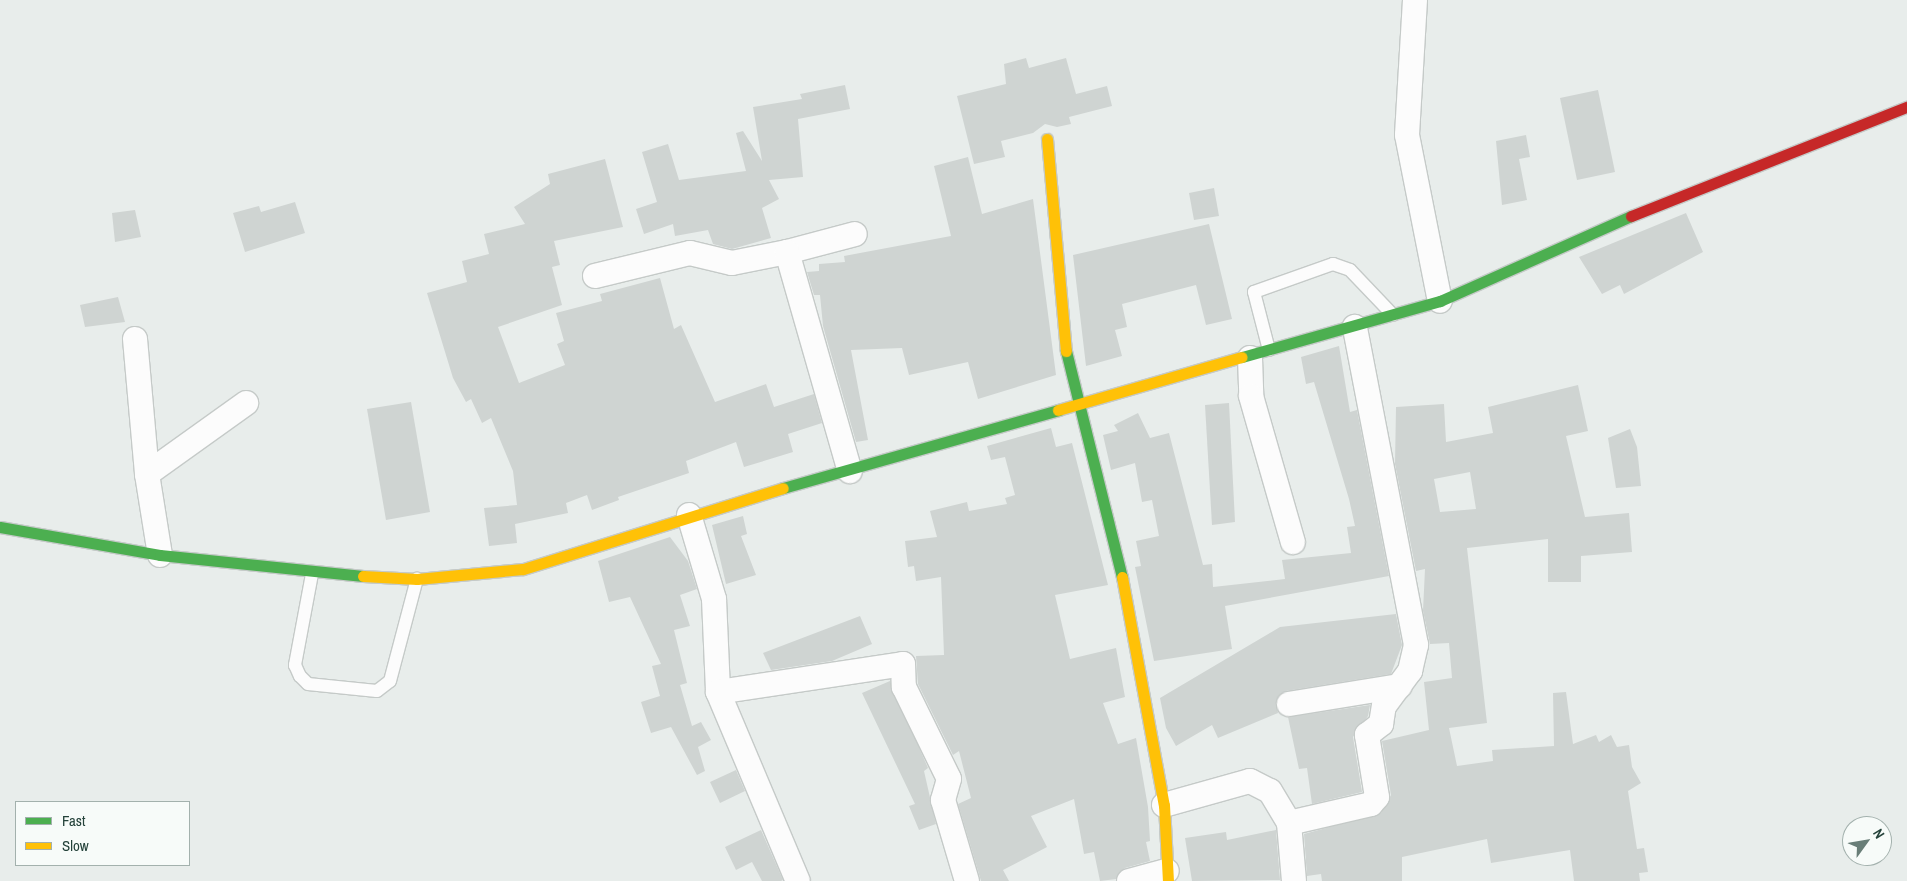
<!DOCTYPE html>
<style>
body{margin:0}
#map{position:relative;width:1907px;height:881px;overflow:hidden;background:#e8edeb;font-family:"Archivo Narrow",sans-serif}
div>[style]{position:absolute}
.building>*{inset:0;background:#cfd4d2}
.roads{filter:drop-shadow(1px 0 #c5cac8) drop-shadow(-1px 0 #c5cac8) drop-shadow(0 1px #c5cac8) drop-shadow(0 -1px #c5cac8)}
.lane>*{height:12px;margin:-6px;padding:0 6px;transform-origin:6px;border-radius:6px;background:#fcfcfc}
.street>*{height:24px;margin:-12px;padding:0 12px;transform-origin:12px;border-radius:12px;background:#fcfcfc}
.fast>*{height:11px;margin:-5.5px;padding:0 5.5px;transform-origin:5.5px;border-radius:5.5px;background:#4caf50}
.slow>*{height:11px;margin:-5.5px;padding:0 5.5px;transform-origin:5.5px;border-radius:5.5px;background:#ffc107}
.jam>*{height:11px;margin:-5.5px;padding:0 5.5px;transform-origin:5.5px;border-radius:5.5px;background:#c62828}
span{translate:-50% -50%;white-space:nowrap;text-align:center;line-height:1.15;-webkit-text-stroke:5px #f7fbf9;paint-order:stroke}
.legend{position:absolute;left:15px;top:801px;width:175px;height:65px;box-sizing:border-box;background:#f7fbf9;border:1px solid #a3b1ad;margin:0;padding:6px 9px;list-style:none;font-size:15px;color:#24423a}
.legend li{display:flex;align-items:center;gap:10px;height:25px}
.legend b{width:25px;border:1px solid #a3b1ad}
.north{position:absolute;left:1842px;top:816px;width:50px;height:50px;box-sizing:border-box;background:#f7fbf9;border:1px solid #a3b1ad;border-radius:50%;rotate:58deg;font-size:14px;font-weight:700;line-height:20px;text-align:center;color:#24423a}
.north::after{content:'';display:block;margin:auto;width:18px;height:22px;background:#697e78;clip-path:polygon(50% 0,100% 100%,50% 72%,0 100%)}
</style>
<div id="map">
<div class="building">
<div style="clip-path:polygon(1026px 58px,1029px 68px,1066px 58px,1076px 94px,1107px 86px,1112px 106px,1069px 117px,1071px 124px,1057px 127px,1045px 124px,1033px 133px,1001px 141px,1005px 157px,974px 164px,957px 96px,1006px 84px,1004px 64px)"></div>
<div style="clip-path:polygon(845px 85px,850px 109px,798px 119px,803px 177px,769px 180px,779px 199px,762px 208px,771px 238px,732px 249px,713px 244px,708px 230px,675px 236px,673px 224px,644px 234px,636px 209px,657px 202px,642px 152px,668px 144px,679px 180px,746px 171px,736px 133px,743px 131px,762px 161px,753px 107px,802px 99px,800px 94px)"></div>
<div style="clip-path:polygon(1598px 90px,1615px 172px,1577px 180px,1560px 98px)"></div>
<div style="clip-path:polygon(1526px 135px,1530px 157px,1519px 159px,1527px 200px,1502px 205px,1496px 141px)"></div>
<div style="clip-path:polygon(968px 157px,982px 214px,1033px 199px,1056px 375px,978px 399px,968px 362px,909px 375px,902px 348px,851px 350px,868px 440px,856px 442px,823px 326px,820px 295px,814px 295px,807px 272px,819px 271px,819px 264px,845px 262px,844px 256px,951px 236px,934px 166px)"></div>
<div style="clip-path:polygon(605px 159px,623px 227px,554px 241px,560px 265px,552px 267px,562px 305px,498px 327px,519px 383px,565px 365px,557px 344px,564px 341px,556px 313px,602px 301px,600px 294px,660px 278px,674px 329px,681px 325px,715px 402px,766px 384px,774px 407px,814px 394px,822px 423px,788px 434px,793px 452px,744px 467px,736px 442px,686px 461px,689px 473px,618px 497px,619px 500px,592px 510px,587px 495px,566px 503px,568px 513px,515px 524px,517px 543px,489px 546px,484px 508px,517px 505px,513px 471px,491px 418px,482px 423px,471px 399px,466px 402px,453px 378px,427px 293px,467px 282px,462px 261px,489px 254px,484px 234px,525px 224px,514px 207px,550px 184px,548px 174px)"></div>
<div style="clip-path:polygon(1214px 188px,1219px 216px,1194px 220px,1189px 193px)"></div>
<div style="clip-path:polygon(295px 202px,305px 233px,245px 252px,233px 213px,259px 206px,261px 212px)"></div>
<div style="clip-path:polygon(135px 210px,141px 237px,115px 242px,112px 213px)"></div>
<div style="clip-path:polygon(1686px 213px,1703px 252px,1624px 294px,1620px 285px,1602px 294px,1579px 257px)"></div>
<div style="clip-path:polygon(1209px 224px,1232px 319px,1206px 325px,1196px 285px,1122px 304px,1127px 327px,1115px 330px,1122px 356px,1086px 366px,1073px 255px)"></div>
<div style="clip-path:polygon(118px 297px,125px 322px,85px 327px,80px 305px)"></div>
<div style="clip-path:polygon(1339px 346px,1350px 412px,1357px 410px,1389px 576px,1225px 606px,1232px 649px,1154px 661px,1135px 567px,1141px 566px,1136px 541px,1159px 536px,1152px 500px,1142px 502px,1135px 463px,1111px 470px,1103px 435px,1118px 431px,1114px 425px,1138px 413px,1150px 438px,1169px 433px,1203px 565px,1212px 564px,1213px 587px,1285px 579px,1282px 560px,1351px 553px,1347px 527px,1355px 526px,1349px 499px,1314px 382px,1306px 384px,1301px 357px)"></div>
<div style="clip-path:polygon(evenodd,1578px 385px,1588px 431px,1566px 436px,1585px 517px,1629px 513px,1632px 552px,1581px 556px,1581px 582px,1548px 582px,1548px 539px,1467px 548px,1487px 723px,1449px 728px,1457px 766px,1493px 761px,1492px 750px,1554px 746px,1553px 693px,1566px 692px,1573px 744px,1596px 735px,1599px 742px,1611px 735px,1617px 747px,1629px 745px,1632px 767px,1641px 783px,1628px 791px,1637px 849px,1644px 848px,1648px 872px,1639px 873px,1640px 881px,1574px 881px,1570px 850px,1491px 863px,1487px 839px,1402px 857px,1402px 881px,1322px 881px,1321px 874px,1307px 876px,1304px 834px,1381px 813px,1391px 795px,1382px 741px,1429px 730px,1424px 682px,1452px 678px,1449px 643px,1430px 644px,1423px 611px,1425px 569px,1416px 571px,1395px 464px,1396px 407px,1444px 404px,1446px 442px,1493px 433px,1488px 407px,1578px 385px,1470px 472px,1476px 509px,1440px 512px,1434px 479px,1470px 472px)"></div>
<div style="clip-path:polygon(411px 402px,430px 512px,386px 520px,367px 409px)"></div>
<div style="clip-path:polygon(1229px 403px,1235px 522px,1212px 525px,1205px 405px)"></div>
<div style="clip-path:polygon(1051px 428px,1056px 447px,1072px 443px,1108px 585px,1055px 595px,1070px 659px,1116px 648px,1125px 697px,1103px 703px,1118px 744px,1136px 738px,1148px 807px,1150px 841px,1146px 842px,1150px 861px,1125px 868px,1116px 879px,1100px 881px,1094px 852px,1084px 854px,1074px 799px,1031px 816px,1047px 847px,1003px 870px,1009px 881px,981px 881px,958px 804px,971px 798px,959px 751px,953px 755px,918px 684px,916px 656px,944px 655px,941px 577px,916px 581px,914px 566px,908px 567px,905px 541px,937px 537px,930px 511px,967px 502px,969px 511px,1007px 504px,1005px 498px,1015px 495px,1005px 457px,991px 460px,987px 446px)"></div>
<div style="clip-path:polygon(1630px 429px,1637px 447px,1641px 486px,1616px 488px,1608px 438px)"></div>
<div style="clip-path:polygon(743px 516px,747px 534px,741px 536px,756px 575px,726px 584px,712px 525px)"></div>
<div style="clip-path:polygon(670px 537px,688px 561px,697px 589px,680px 595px,690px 626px,674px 630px,687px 683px,680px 685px,692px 726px,701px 722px,711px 740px,698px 747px,705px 771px,697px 775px,671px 727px,651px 733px,641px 702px,660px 696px,652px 666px,661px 664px,630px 597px,609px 602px,598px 561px)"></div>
<div style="clip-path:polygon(1396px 614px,1402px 645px,1391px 674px,1286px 691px,1276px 700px,1278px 713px,1218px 738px,1212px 725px,1176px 746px,1166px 728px,1160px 698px,1280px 627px)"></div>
<div style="clip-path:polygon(860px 616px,872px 644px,832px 661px,771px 670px,763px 653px)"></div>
<div style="clip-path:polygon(890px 681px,928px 768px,924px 771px,936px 824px,919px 830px,909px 806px,915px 804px,862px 693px)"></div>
<div style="clip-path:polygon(1370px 705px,1368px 716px,1353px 737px,1362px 792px,1312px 804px,1307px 768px,1299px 769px,1288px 717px)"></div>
<div style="clip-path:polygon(736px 770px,745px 791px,720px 803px,710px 782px)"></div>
<div style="clip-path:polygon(761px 830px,783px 880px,781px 881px,762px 881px,752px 862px,736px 870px,725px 847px)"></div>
<div style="clip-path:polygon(1276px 830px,1280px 880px,1192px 881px,1185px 838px,1226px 832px,1227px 840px)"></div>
</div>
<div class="roads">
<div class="lane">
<div style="left:1269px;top:350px;width:60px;rotate:-104.5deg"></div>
<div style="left:1254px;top:292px;width:84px;rotate:-19.5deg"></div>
<div style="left:1333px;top:264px;width:18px;rotate:19deg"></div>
<div style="left:1350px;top:270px;width:62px;rotate:46.3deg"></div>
<div style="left:312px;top:574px;width:93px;rotate:100.6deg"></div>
<div style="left:295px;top:665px;width:12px;rotate:66deg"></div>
<div style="left:300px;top:676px;width:11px;rotate:45deg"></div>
<div style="left:308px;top:684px;width:69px;rotate:5.8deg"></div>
<div style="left:377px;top:691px;width:16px;rotate:-38deg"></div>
<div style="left:390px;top:681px;width:106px;rotate:-75.2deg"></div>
</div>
<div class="street">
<div style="left:1415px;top:0;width:135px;rotate:93.4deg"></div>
<div style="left:1407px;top:135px;width:169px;rotate:78.8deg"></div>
<div style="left:787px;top:252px;width:70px;rotate:-14.8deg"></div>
<div style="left:595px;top:276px;width:98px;rotate:-13.6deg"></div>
<div style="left:690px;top:253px;width:43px;rotate:13.4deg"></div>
<div style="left:732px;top:263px;width:56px;rotate:-11.3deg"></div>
<div style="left:787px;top:252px;width:228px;rotate:74deg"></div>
<div style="left:135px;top:339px;width:136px;rotate:84.9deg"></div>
<div style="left:147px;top:474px;width:82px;rotate:80.9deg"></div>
<div style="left:1250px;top:358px;width:38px;rotate:88deg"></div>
<div style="left:1251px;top:396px;width:152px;rotate:74deg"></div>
<div style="left:147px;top:474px;width:122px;rotate:-35.6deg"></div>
<div style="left:689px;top:515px;width:88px;rotate:73.4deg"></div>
<div style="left:714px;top:599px;width:93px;rotate:87.5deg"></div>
<div style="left:718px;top:692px;width:205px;rotate:67.1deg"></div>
<div style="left:718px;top:692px;width:187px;rotate:-8.6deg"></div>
<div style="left:903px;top:664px;width:23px;rotate:88deg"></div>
<div style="left:904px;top:687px;width:102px;rotate:63.9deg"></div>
<div style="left:949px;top:779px;width:22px;rotate:106deg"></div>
<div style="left:943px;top:800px;width:84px;rotate:73.5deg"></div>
<div style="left:1289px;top:704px;width:112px;rotate:-9.2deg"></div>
<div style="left:1164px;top:805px;width:89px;rotate:-15.6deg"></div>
<div style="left:1250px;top:781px;width:22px;rotate:27deg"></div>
<div style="left:1270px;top:791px;width:37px;rotate:59deg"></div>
<div style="left:1289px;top:823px;width:58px;rotate:85.1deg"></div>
<div style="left:1289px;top:823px;width:84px;rotate:-13deg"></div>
<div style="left:1371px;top:804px;width:9px;rotate:-49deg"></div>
<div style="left:1377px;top:797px;width:63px;rotate:-99.2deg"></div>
<div style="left:1367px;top:735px;width:18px;rotate:-38deg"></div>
<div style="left:1381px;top:724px;width:18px;rotate:-81deg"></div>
<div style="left:1384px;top:706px;width:44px;rotate:-53.4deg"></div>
<div style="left:1410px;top:671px;width:27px;rotate:-77deg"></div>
<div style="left:1416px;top:645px;width:324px;rotate:-100.9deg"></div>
<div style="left:1129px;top:881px;width:39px;rotate:-15deg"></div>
</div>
<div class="fast">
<div style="left:1066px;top:351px;width:233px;rotate:76.1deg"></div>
<div style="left:1242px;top:357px;width:206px;rotate:-15.8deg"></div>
<div style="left:1440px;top:301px;width:209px;rotate:-24deg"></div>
<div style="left:783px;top:488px;width:286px;rotate:-15.8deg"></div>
<div style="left:0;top:527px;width:162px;rotate:9.9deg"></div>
<div style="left:160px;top:555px;width:204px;rotate:5.9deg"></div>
</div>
<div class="slow">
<div style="left:1047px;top:139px;width:213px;rotate:84.9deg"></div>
<div style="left:1058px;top:410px;width:191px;rotate:-16.1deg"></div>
<div style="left:363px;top:576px;width:54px;rotate:3.2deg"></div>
<div style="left:417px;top:579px;width:106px;rotate:-5.4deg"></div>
<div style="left:523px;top:569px;width:272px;rotate:-17.3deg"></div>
<div style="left:1122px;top:577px;width:232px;rotate:79.6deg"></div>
<div style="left:1164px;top:805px;width:76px;rotate:87deg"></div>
</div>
<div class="jam">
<div style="left:1631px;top:216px;width:297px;rotate:-21.6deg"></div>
</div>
</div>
<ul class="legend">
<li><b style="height:6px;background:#4caf50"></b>Fast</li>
<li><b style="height:6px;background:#ffc107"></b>Slow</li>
</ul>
<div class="north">N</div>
</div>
